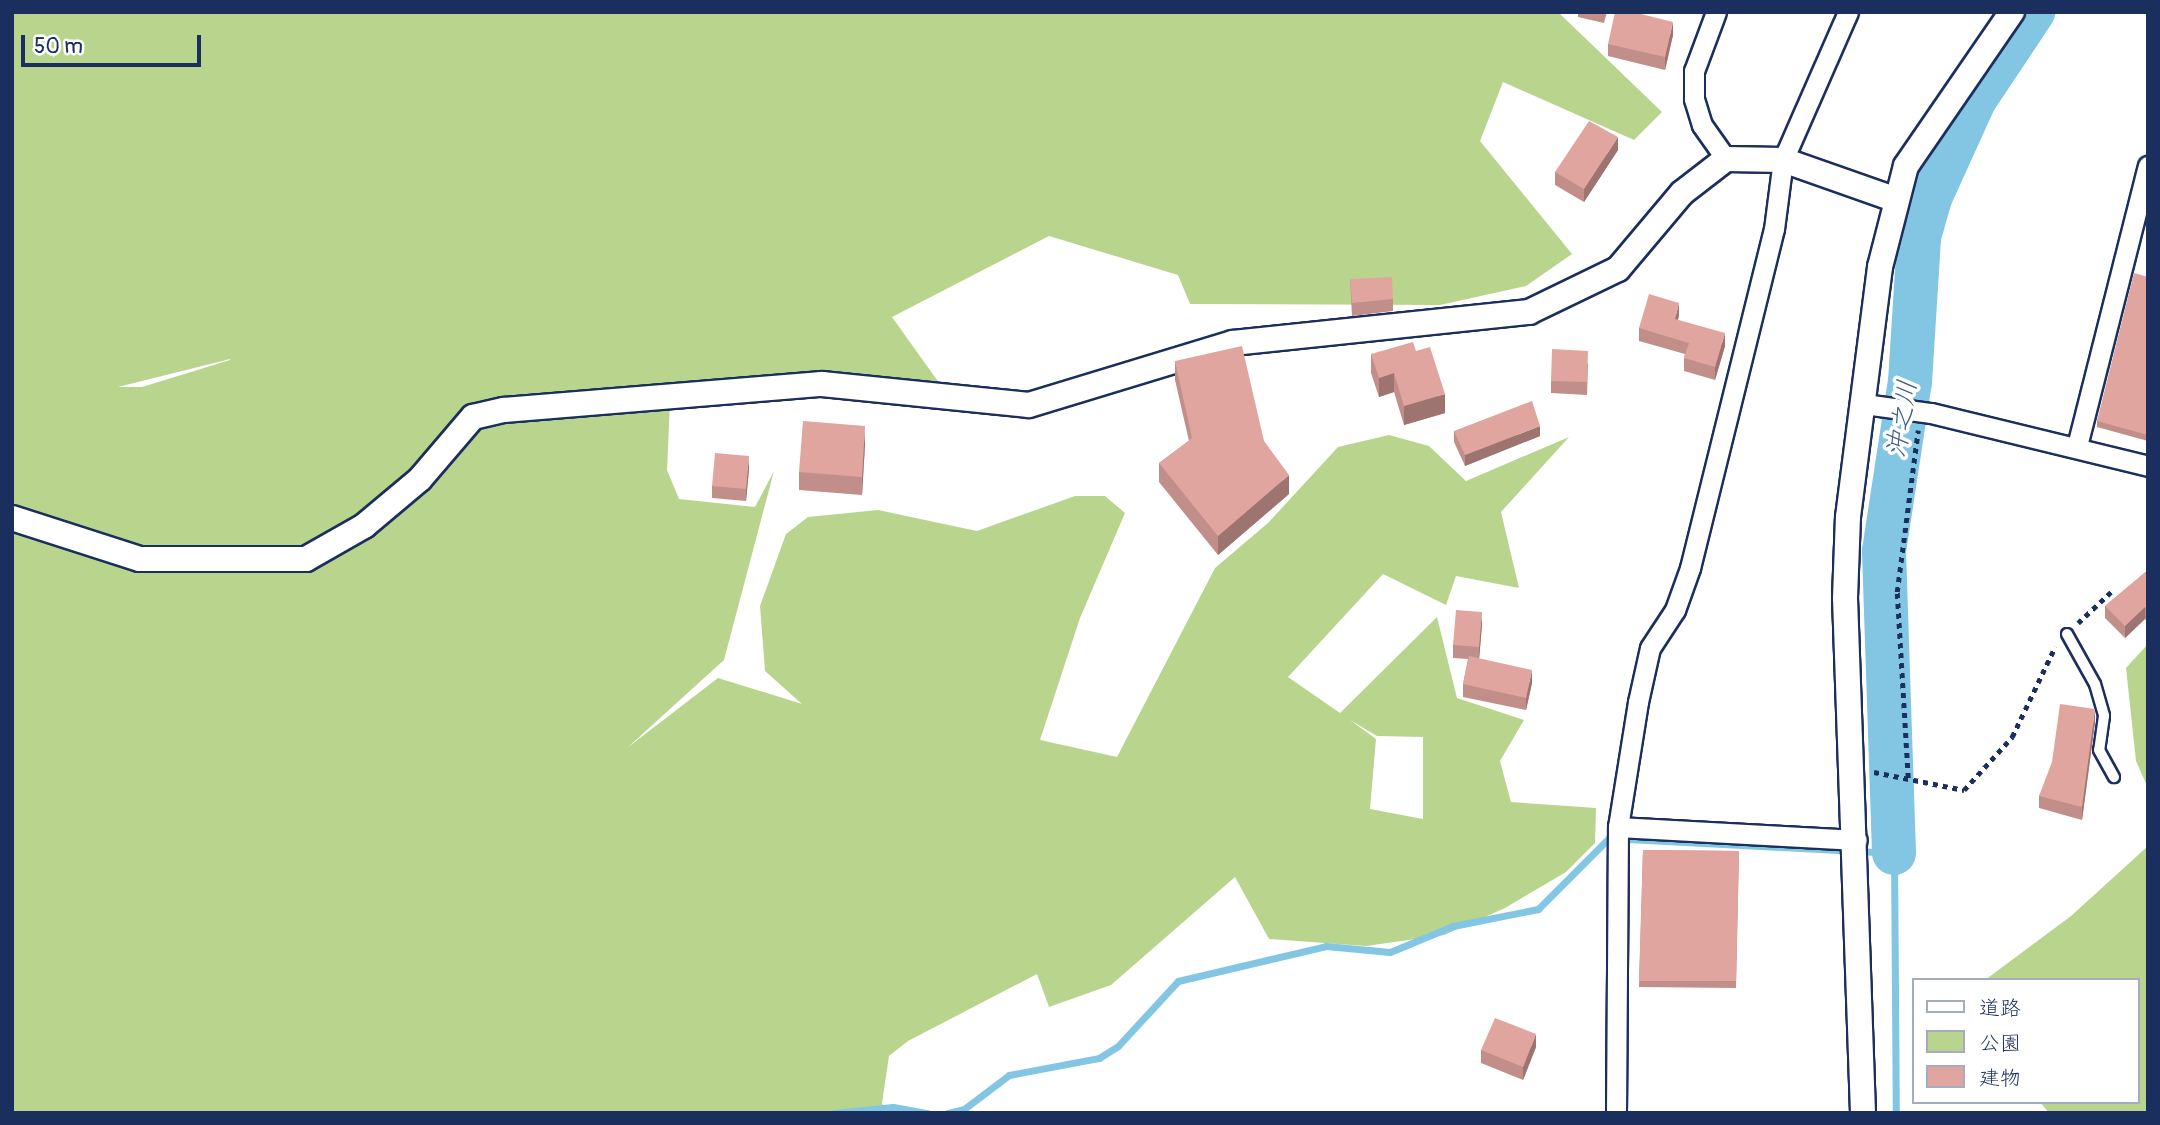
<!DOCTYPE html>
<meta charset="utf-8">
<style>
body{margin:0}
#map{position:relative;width:2160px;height:1125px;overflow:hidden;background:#fff;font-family:Pangolin,"Klee One",sans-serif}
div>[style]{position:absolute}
.green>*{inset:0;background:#b9d58d}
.stream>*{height:7px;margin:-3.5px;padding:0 3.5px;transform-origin:3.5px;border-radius:3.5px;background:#82c6e3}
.river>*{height:44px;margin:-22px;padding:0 22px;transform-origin:22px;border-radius:22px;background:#82c6e3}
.path>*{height:4.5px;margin-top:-2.25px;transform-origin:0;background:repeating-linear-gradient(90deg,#1b2f5e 0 5px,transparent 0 10px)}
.roads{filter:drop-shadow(2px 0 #1b2f5e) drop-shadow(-2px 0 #1b2f5e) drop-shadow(0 2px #1b2f5e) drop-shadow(0 -2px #1b2f5e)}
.service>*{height:10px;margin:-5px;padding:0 5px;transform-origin:5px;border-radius:5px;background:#fff}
.minor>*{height:19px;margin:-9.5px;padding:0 9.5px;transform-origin:9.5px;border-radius:9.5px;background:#fff}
.tertiary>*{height:24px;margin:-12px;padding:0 12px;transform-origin:12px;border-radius:12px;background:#fff}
.wall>*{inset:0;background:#c18e89}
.shaded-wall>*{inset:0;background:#9d746f}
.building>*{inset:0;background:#e0a59f}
span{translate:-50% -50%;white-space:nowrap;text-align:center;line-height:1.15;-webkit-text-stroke:7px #fff;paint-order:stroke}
.water-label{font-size:26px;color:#3a5c86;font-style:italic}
.frame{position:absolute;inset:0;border:14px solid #1b2f5e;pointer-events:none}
.legend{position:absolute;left:1912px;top:978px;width:228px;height:126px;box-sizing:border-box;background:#fff;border:2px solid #a4acbf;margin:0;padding:9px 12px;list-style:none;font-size:21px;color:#1b2f5e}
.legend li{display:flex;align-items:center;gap:14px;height:35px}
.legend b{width:35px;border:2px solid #a4acbf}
.scale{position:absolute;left:21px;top:35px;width:180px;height:32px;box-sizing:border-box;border:4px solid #1b2f5e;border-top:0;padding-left:9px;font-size:21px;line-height:24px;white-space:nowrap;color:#1b2f5e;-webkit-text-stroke:5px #fff;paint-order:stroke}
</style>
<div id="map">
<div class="green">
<div style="clip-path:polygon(evenodd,12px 12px,1558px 12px,1662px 112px,1634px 140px,1503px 82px,1480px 141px,1572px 254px,1526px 286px,1440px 305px,1190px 304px,1178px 275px,1049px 236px,892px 317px,947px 394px,670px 401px,667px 470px,679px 499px,755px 507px,774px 471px,724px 660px,627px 748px,718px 678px,802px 704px,765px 671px,760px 606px,786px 534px,808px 517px,878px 510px,977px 531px,1075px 496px,1105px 496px,1125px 513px,1080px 618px,1040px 740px,1117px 757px,1215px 568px,1268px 523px,1338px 447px,1389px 435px,1429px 446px,1466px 481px,1569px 437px,1501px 512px,1519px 588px,1456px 576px,1446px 605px,1383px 574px,1288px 677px,1340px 713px,1437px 617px,1457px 698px,1524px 720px,1500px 761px,1511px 802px,1596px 808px,1595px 843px,1566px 872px,1505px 908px,1444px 935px,1366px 946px,1269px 939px,1235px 877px,1111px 985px,1049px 1007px,1037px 974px,908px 1041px,889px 1056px,882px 1103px,887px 1113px,12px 1113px,12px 12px,230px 360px,142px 387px,118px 387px,230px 359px,230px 360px,12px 12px,1350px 720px,1377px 736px,1423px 737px,1423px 819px,1370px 809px,1376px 739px,1350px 720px)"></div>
<div style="clip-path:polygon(2148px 644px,2148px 788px,2136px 761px,2126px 668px)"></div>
<div style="clip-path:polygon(2148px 846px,2148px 1113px,2049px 1113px,2040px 1102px,2137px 1102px,2137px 980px,1985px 980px,2071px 916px)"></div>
</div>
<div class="stream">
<div style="left:834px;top:1113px;width:59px;rotate:-5.8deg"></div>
<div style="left:893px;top:1107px;width:35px;rotate:10deg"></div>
<div style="left:948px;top:1113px;width:16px;rotate:-14deg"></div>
<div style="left:964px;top:1109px;width:56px;rotate:-37.1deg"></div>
<div style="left:1009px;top:1075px;width:92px;rotate:-10.7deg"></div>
<div style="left:1099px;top:1058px;width:22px;rotate:-32deg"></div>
<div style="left:1118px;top:1046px;width:88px;rotate:-47.3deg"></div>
<div style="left:1178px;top:981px;width:152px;rotate:-13.3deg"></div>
<div style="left:1326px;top:946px;width:64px;rotate:5.4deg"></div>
<div style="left:1390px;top:952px;width:68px;rotate:-22.4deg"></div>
<div style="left:1453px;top:926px;width:87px;rotate:-11.3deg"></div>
<div style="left:1538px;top:909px;width:100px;rotate:-45deg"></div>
<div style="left:1609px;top:838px;width:285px;rotate:3deg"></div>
<div style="left:1894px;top:853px;width:260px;rotate:89.6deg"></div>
</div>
<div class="river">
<div style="left:1894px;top:853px;width:302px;rotate:-91.9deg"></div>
<div style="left:1884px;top:551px;width:171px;rotate:-81.3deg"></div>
<div style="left:1910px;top:382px;width:145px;rotate:-86.4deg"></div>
<div style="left:1919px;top:237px;width:41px;rotate:-74.2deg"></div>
<div style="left:1930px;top:198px;width:109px;rotate:-65.6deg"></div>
<div style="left:1975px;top:99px;width:105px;rotate:-56.3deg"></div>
</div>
<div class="path">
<div style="left:2078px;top:623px;width:48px;rotate:-43.3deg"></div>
<div style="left:1874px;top:772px;width:92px;rotate:11.3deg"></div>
<div style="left:1964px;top:790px;width:72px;rotate:-47.8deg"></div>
<div style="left:2012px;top:737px;width:100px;rotate:-64.5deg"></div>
<div style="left:1908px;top:778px;width:186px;rotate:-93.4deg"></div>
<div style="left:1897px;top:592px;width:163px;rotate:-82.6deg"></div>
</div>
<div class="roads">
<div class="service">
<div style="left:2067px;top:634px;width:57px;rotate:60.8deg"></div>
<div style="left:2095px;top:684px;width:33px;rotate:74deg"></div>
<div style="left:2104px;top:716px;width:34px;rotate:98deg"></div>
<div style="left:2099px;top:750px;width:31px;rotate:61deg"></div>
</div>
<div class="minor">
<div style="left:1716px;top:12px;width:63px;rotate:110.4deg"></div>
<div style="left:1694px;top:71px;width:28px;rotate:90deg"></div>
<div style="left:1694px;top:99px;width:27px;rotate:73deg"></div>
<div style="left:1702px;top:125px;width:42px;rotate:54.8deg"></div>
<div style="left:1864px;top:404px;width:68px;rotate:7.7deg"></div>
<div style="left:1931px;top:413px;width:223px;rotate:13.7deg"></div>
<div style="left:2077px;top:446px;width:289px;rotate:-75.8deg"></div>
<div style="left:1618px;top:827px;width:239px;rotate:3.1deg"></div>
<div style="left:1616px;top:1113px;width:286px;rotate:-89.6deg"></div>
<div style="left:1618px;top:827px;width:127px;rotate:-80.9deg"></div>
<div style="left:1638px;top:702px;width:55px;rotate:-77.5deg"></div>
<div style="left:1650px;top:648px;width:45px;rotate:-56.7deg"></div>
<div style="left:1675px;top:610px;width:45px;rotate:-70.3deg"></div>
<div style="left:1690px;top:568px;width:349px;rotate:-76.1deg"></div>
<div style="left:1774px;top:229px;width:70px;rotate:-82.6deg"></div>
<div style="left:1783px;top:160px;width:162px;rotate:-66.3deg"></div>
</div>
<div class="tertiary">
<div style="left:12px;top:518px;width:134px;rotate:17.8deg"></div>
<div style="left:140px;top:559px;width:166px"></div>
<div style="left:306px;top:559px;width:67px;rotate:-29.6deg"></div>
<div style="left:364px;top:526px;width:73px;rotate:-40deg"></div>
<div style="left:420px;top:479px;width:82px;rotate:-49.5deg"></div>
<div style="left:473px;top:417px;width:32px;rotate:-13deg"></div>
<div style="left:504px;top:410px;width:319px;rotate:-4.7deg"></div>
<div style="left:822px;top:384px;width:208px;rotate:5.8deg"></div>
<div style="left:1029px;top:405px;width:213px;rotate:-16.9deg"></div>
<div style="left:1233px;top:343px;width:298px;rotate:-6deg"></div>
<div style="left:1529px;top:312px;width:99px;rotate:-25.8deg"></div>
<div style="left:1618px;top:269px;width:99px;rotate:-49.9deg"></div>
<div style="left:1682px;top:193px;width:56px;rotate:-37.7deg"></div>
<div style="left:1726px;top:159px;width:57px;rotate:1deg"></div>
<div style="left:1783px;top:160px;width:118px;rotate:19.4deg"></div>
<div style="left:1863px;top:1113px;width:515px;rotate:-92deg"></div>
<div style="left:1845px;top:598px;width:81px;rotate:-87.9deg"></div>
<div style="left:1848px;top:517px;width:252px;rotate:-82.7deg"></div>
<div style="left:1880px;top:267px;width:104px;rotate:-75.6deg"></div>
<div style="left:1906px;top:166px;width:187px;rotate:-55.5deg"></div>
</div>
</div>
<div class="wall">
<div style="clip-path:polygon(1578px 12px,1607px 12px,1604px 23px,1578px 17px)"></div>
<div style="clip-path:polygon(1673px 35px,1665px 70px,1608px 56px,1608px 44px)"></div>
<div style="clip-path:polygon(1618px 150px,1584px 202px,1555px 185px,1555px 172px)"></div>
<div style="clip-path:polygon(2148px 277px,2148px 441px,2097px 427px,2097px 421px)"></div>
<div style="clip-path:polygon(1350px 279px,1393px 299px,1393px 311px,1352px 316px)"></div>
<div style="clip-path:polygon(1679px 315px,1678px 320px,1725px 346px,1715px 380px,1684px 371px,1684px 358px,1685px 354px,1639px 341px,1639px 328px)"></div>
<div style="clip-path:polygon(1416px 351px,1445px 413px,1404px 425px,1394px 392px,1379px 397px,1371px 373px,1371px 354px)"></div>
<div style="clip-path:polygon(1175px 361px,1264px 441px,1289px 494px,1218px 555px,1159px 482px,1159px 463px,1189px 441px,1175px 380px)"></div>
<div style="clip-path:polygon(1588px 363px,1587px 395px,1551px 393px,1551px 381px)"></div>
<div style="clip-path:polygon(1454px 431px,1540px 436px,1465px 466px,1454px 442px)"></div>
<div style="clip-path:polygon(865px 444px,862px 495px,799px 490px,799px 472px)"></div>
<div style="clip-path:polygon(749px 469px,746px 501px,712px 498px,712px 486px)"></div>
<div style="clip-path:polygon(2148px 570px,2148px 622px,2145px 619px,2125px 638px,2105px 618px,2105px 606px)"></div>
<div style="clip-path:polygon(1482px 625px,1479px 659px,1532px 683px,1526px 710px,1463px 697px,1463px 684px,1468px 659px,1453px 658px,1453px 645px)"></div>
<div style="clip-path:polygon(2095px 722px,2082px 820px,2039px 808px,2039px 796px)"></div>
<div style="clip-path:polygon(1643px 850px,1739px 851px,1736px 988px,1639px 987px)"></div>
<div style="clip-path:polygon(1536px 1047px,1523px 1080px,1481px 1063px,1481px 1050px)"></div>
</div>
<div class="shaded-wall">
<div style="clip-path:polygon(1673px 22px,1673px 35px,1665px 70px,1665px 57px)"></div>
<div style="clip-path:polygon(1618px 137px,1618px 150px,1584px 202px,1584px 189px)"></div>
<div style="clip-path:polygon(1679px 303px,1679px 315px,1675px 331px,1675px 319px)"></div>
<div style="clip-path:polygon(1725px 333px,1725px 346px,1715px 380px,1715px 367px)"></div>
<div style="clip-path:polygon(1394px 373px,1394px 392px,1379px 397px,1379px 378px)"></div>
<div style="clip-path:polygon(1445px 394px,1445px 413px,1404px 425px,1404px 406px)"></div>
<div style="clip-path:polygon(865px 426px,865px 444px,862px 495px,862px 477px)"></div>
<div style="clip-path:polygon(1540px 426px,1540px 436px,1465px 466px,1465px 455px)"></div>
<div style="clip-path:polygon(749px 456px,749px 469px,746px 501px,746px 489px)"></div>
<div style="clip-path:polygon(1289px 475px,1289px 494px,1218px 555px,1218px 536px)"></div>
<div style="clip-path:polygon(2145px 607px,2145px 619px,2125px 638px,2125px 626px)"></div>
<div style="clip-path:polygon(1482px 612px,1482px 625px,1479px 660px,1479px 647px)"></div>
<div style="clip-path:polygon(1532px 670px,1532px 683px,1526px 710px,1526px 698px)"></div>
<div style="clip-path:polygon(2095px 709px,2095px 722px,2082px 820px,2082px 807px)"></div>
<div style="clip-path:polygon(1536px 1034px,1536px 1047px,1523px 1080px,1523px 1067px)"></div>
</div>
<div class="building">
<div style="clip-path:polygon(1615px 12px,1633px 12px,1673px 22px,1665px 57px,1608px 44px)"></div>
<div style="clip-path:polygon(1589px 121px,1618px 137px,1584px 189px,1555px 172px)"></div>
<div style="clip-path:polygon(2134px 273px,2148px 277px,2148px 435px,2097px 421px)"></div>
<div style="clip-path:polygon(1392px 277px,1393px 299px,1352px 303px,1350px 279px)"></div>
<div style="clip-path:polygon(1649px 294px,1679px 303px,1675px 319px,1725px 333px,1715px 367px,1684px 358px,1689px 343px,1639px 328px)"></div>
<div style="clip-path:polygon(1413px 342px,1416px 351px,1430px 347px,1445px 394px,1404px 406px,1394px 373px,1379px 378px,1371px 354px)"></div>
<div style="clip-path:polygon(1242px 346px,1264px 441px,1289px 475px,1218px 536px,1159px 463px,1192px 438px,1175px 361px)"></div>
<div style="clip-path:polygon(1552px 349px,1588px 351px,1587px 382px,1551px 381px)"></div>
<div style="clip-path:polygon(1532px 401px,1540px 426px,1465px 455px,1454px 431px)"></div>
<div style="clip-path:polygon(803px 421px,865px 426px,862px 477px,799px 472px)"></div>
<div style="clip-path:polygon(715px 453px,749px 456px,746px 489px,712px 486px)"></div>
<div style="clip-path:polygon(2148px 570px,2148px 611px,2145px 607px,2125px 626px,2105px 606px)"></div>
<div style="clip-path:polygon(1456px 610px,1482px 612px,1479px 647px,1453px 645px)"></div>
<div style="clip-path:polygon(1469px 656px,1532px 670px,1526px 698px,1463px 684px)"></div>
<div style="clip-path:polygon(2060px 704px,2095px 709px,2082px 807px,2039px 796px,2052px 762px)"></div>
<div style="clip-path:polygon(1643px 850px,1739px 851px,1736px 981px,1639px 981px)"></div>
<div style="clip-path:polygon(1495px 1018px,1536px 1034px,1523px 1067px,1481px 1050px)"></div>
</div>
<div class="water-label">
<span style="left:1903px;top:419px;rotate:-81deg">沖之川</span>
</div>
<div class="frame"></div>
<ul class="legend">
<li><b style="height:9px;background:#fff"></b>道路</li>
<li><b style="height:19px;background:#b9d58d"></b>公園</li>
<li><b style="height:19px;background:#e0a59f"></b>建物</li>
</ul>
<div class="scale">50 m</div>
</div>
